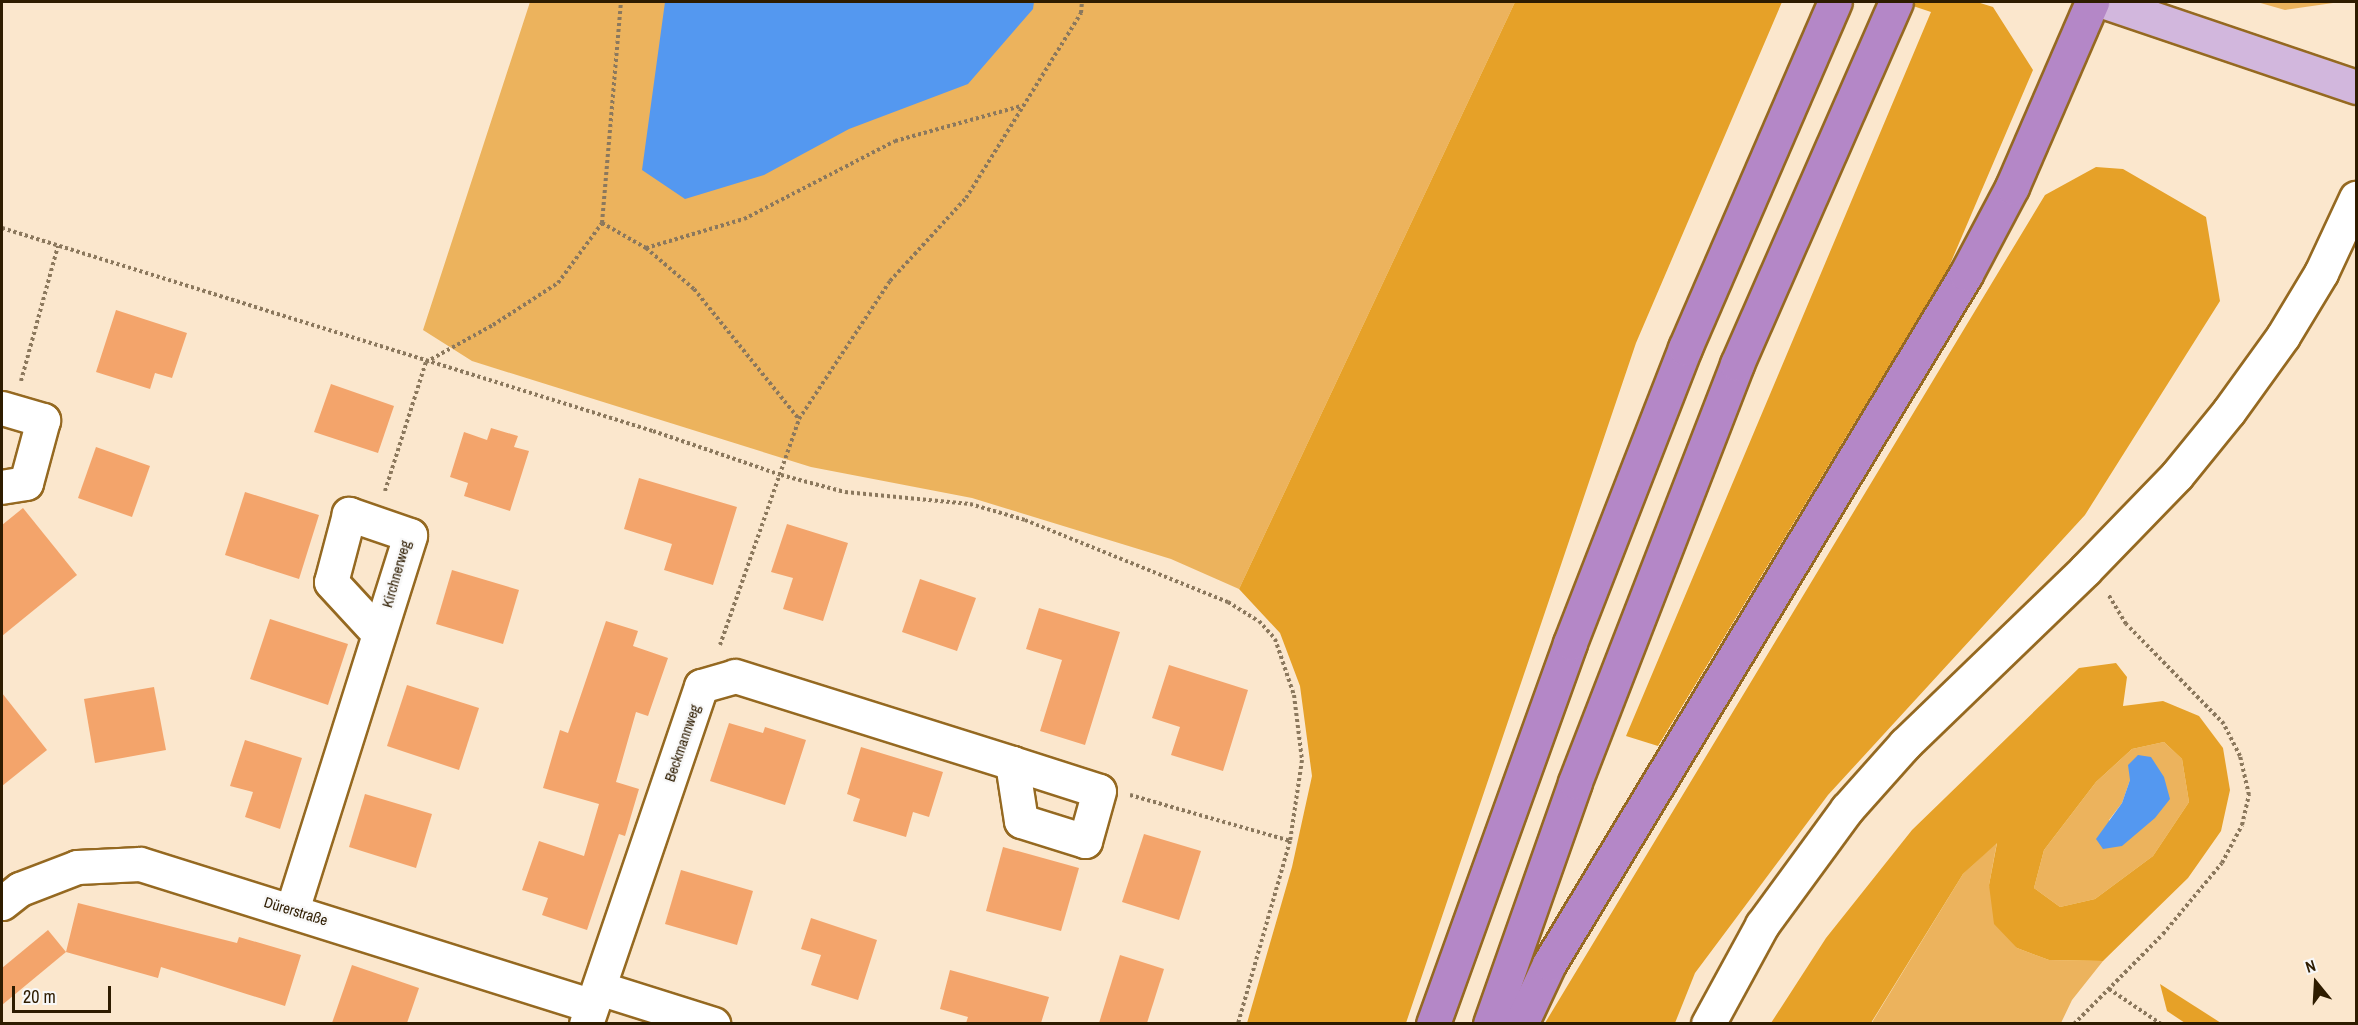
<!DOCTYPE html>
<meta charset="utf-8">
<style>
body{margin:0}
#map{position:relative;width:2358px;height:1025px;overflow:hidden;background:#fbe7cd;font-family:"Archivo Narrow",sans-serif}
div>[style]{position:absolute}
.green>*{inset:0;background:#ecb35d}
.forest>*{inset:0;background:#e6a128}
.water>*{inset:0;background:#5498f0}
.building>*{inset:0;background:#f3a46b}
.path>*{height:4px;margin-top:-2px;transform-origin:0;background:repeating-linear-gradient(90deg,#8b785d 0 3px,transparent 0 6px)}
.roads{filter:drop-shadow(2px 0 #956921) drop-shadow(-2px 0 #956921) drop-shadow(0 2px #956921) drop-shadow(0 -2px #956921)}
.minor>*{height:33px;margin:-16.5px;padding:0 16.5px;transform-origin:16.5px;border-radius:16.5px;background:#fff}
.major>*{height:33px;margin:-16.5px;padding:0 16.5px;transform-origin:16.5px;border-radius:16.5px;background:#d2b7dd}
.highway>*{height:33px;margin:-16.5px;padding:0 16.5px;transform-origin:16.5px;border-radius:16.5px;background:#b487c7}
span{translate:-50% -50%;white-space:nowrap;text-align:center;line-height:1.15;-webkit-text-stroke:4.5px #f8f8f8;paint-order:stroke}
.street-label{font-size:15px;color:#2e1c00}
.frame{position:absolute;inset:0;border:3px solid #2e1c00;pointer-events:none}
.north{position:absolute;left:2286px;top:953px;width:60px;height:60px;-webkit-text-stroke:4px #f8f8f8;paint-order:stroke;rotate:342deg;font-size:16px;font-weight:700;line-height:24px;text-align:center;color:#2e1c00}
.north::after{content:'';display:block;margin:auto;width:21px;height:27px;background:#2e1c00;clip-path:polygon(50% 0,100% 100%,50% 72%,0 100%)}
.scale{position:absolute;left:12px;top:986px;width:99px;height:27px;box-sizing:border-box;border:3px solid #2e1c00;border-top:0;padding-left:8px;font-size:18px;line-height:21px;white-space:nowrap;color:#2e1c00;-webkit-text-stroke:4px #f8f8f8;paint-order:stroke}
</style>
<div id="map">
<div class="green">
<div style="clip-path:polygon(530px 2px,1515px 2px,1239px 589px,1171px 559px,972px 498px,811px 467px,472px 361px,423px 330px)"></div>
<div style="clip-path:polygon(2257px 2px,2340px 2px,2285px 10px)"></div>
<div style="clip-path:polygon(evenodd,2164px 742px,2182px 759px,2189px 802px,2153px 856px,2095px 899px,2060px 907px,2034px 888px,2044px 850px,2096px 782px,2132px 749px,2164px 742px,2130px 780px,2122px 846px,2109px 820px,2122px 803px,2130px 780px)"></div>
<div style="clip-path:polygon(1997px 842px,1989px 885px,2017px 948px,2049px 960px,2103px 961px,2072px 1000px,2061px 1023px,1871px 1024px,1963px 874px)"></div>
</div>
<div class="forest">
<div style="clip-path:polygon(1515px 2px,1782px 2px,1636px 343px,1406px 1023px,1247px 1023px,1292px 867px,1312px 776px,1300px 686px,1280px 633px,1239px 589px)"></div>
<div style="clip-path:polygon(1901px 2px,1977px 2px,1993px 7px,2033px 70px,1948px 269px,1658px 746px,1626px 736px,1931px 12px)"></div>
<div style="clip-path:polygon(2096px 167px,2123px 169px,2206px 217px,2220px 301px,2085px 515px,1828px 795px,1695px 973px,1675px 1023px,1545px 1023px,2045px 195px)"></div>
<div style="clip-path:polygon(evenodd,2116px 663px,2127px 677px,2123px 706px,2163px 701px,2199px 716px,2223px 748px,2230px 790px,2221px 831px,2188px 878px,2103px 961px,2049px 960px,2017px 948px,1994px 924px,1989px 885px,1997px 843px,1963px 874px,1871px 1023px,1771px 1023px,1826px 938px,1912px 830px,2079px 668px,2116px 663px,2164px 742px,2182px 759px,2189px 802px,2153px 856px,2095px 899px,2060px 907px,2034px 888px,2044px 850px,2096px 782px,2132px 749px,2164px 742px)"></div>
<div style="clip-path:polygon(2160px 984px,2221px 1023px,2185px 1023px,2167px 1011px)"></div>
</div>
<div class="water">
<div style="clip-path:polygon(665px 2px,1034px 2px,1033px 9px,968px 84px,849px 129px,764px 175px,685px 199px,642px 170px)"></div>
<div style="clip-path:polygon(2138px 755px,2151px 757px,2164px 777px,2170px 799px,2155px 818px,2122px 846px,2103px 849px,2096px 839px,2122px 803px,2130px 780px,2128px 765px)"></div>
</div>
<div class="building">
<div style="clip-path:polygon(116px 310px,187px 333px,172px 378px,155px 373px,150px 389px,96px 372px)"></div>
<div style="clip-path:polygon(331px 384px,394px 406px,378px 453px,314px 432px)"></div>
<div style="clip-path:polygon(491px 428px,518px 436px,514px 447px,529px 451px,510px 511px,464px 496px,468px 483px,450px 477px,464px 432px,487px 440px)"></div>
<div style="clip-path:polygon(96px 447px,150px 466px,132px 517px,78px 498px)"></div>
<div style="clip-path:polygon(639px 478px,737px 507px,713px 585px,664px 570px,672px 544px,624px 529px)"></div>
<div style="clip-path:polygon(245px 492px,319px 515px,299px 579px,225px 555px)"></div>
<div style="clip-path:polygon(23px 508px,77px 575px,2px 636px,2px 525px)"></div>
<div style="clip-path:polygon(787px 524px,848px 543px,823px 621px,783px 609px,793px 578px,771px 572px)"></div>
<div style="clip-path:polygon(452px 570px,519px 590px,503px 644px,436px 624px)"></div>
<div style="clip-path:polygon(920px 579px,976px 598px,957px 651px,902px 632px)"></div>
<div style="clip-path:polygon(1039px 608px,1120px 632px,1085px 745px,1040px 731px,1062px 660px,1026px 649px)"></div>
<div style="clip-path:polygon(270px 619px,348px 644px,328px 705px,250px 679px)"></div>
<div style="clip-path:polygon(606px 621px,638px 631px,633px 646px,668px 658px,648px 716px,636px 712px,616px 782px,639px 789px,625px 836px,619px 834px,587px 930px,542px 915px,548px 898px,522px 890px,539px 841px,584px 856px,599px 804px,543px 788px,560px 730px,568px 733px)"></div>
<div style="clip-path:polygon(1169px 665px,1248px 690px,1223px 771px,1171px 755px,1180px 727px,1152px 718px)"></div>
<div style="clip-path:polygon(407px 685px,479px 708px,459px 770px,387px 746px)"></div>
<div style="clip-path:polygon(154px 687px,166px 750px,95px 763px,84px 699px)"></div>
<div style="clip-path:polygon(2px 693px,47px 750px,2px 786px)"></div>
<div style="clip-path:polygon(729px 723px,763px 733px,765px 727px,806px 740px,785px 805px,710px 781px)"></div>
<div style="clip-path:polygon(245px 740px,302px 758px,280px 829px,245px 817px,253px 792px,230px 786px)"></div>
<div style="clip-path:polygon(861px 747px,943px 772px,929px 817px,913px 812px,906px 837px,853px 821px,860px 799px,847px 794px)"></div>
<div style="clip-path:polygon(365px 794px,432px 814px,416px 868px,349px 847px)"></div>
<div style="clip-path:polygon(1144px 834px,1201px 851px,1179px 920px,1122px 902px)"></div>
<div style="clip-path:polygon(1003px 847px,1079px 868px,1061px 931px,986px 911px)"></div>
<div style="clip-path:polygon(681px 870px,753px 891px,737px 945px,665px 924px)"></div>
<div style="clip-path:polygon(78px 903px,237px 943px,239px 937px,301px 955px,285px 1006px,161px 967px,158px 978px,66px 952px)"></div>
<div style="clip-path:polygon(811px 918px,877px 940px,858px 1000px,811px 985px,821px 955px,801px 949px)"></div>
<div style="clip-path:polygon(48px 930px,66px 952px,2px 1005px,2px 968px)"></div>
<div style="clip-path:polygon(1120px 955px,1164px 969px,1147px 1023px,1099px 1023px)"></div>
<div style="clip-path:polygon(352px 965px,419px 988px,407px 1023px,332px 1023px)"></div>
<div style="clip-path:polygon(950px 970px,1049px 997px,1041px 1023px,966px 1023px,968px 1017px,940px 1009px)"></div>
</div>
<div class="path">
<div style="left:602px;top:223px;width:51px;rotate:29.6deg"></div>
<div style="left:646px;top:248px;width:63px;rotate:40.5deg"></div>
<div style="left:694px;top:289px;width:167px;rotate:51.1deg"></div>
<div style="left:2px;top:228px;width:682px;rotate:17.32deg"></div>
<div style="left:653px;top:431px;width:135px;rotate:19deg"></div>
<div style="left:781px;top:475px;width:66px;rotate:14.9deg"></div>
<div style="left:845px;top:492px;width:126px;rotate:5.5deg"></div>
<div style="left:970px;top:504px;width:57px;rotate:16.2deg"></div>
<div style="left:1025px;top:520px;width:219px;rotate:22deg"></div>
<div style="left:1228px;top:602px;width:36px;rotate:32deg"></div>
<div style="left:1259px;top:621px;width:24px;rotate:48deg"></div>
<div style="left:1275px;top:639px;width:59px;rotate:71.3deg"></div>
<div style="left:1294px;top:695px;width:65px;rotate:83deg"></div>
<div style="left:1302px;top:760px;width:82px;rotate:98.4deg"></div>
<div style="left:1290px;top:841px;width:190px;rotate:105.9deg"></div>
<div style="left:646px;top:248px;width:102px;rotate:-16.5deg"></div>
<div style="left:744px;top:219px;width:170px;rotate:-27.3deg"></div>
<div style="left:895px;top:141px;width:131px;rotate:-15.5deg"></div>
<div style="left:21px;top:381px;width:140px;rotate:-74.7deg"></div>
<div style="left:385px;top:491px;width:135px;rotate:-72.4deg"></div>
<div style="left:426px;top:362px;width:77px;rotate:-28.9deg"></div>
<div style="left:493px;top:325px;width:77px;rotate:-32.9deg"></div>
<div style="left:558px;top:283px;width:74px;rotate:-53.7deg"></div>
<div style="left:602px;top:223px;width:222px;rotate:-85.1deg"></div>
<div style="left:720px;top:645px;width:239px;rotate:-70.7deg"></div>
<div style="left:799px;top:419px;width:165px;rotate:-56.6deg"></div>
<div style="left:890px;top:281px;width:113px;rotate:-47.5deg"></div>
<div style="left:966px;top:198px;width:218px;rotate:-58.1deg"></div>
<div style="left:1081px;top:13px;width:11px;rotate:-85deg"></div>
<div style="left:1130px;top:795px;width:166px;rotate:16deg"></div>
<div style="left:2109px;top:989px;width:63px;rotate:33.9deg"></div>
<div style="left:2074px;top:1024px;width:127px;rotate:-45.3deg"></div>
<div style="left:2163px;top:934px;width:92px;rotate:-50.3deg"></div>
<div style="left:2222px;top:863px;width:43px;rotate:-62.2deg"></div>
<div style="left:2242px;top:825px;width:31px;rotate:-77deg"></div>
<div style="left:2249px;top:795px;width:40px;rotate:-103deg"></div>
<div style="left:2240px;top:756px;width:36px;rotate:-117deg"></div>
<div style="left:2224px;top:724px;width:140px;rotate:-134.4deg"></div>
<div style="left:2126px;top:624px;width:35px;rotate:-121deg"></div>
</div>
<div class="roads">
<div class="minor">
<div style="left:2px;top:408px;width:43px;rotate:16.3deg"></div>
<div style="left:43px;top:420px;width:65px;rotate:105.1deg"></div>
<div style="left:26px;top:483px;width:24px;rotate:171deg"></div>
<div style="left:2px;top:903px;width:23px;rotate:-38deg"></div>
<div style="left:20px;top:889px;width:61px;rotate:-21.1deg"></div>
<div style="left:77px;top:867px;width:63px;rotate:-2.7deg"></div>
<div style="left:140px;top:864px;width:473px;rotate:17.4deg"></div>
<div style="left:292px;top:910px;width:393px;rotate:-72.5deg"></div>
<div style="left:410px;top:535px;width:65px;rotate:-161deg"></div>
<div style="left:349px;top:514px;width:70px;rotate:104.8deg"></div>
<div style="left:331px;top:582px;width:69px;rotate:47.3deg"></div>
<div style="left:599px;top:988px;width:120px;rotate:17.5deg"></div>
<div style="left:586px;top:1024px;width:357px;rotate:-71.2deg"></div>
<div style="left:701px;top:686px;width:35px;rotate:-16deg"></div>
<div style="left:735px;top:676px;width:290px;rotate:17.4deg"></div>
<div style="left:1012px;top:763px;width:91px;rotate:17.8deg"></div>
<div style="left:1099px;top:791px;width:52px;rotate:105.6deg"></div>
<div style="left:1085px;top:841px;width:67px;rotate:-162.6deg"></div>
<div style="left:1021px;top:821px;width:59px;rotate:-98.8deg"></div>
<div style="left:1708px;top:1024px;width:113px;rotate:-61.4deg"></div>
<div style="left:1762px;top:925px;width:144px;rotate:-53.8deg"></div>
<div style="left:1847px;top:809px;width:87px;rotate:-48.3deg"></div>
<div style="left:1905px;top:744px;width:250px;rotate:-44deg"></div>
<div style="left:2085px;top:570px;width:132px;rotate:-45.9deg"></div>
<div style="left:2177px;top:475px;width:82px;rotate:-50.9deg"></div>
<div style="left:2229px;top:411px;width:92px;rotate:-54.2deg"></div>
<div style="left:2283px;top:336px;width:74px;rotate:-58.9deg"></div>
<div style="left:2321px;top:273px;width:83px;rotate:-65deg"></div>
</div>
<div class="major">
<div style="left:2105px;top:2px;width:265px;rotate:18.7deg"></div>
</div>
<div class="highway">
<div style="left:1433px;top:1024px;width:405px;rotate:-70.2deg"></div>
<div style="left:1570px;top:643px;width:317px;rotate:-68.7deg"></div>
<div style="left:1685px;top:348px;width:377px;rotate:-66.6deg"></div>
<div style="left:1490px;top:1024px;width:256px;rotate:-70.6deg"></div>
<div style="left:1575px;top:782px;width:448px;rotate:-68.8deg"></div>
<div style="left:1737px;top:364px;width:395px;rotate:-66.3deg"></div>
<div style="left:1521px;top:1024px;width:66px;rotate:-65deg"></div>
<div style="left:1549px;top:964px;width:806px;rotate:-58.85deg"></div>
<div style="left:1966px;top:274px;width:98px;rotate:-62.1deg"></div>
<div style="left:2012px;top:187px;width:202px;rotate:-66.6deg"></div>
</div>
</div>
<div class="street-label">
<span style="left:396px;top:574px;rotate:-74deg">Kirchnerweg</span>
<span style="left:682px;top:743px;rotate:-71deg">Beckmannweg</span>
<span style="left:296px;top:911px;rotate:17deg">Dürerstraße</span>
</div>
<div class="frame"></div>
<div class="north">N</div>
<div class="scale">20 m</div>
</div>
